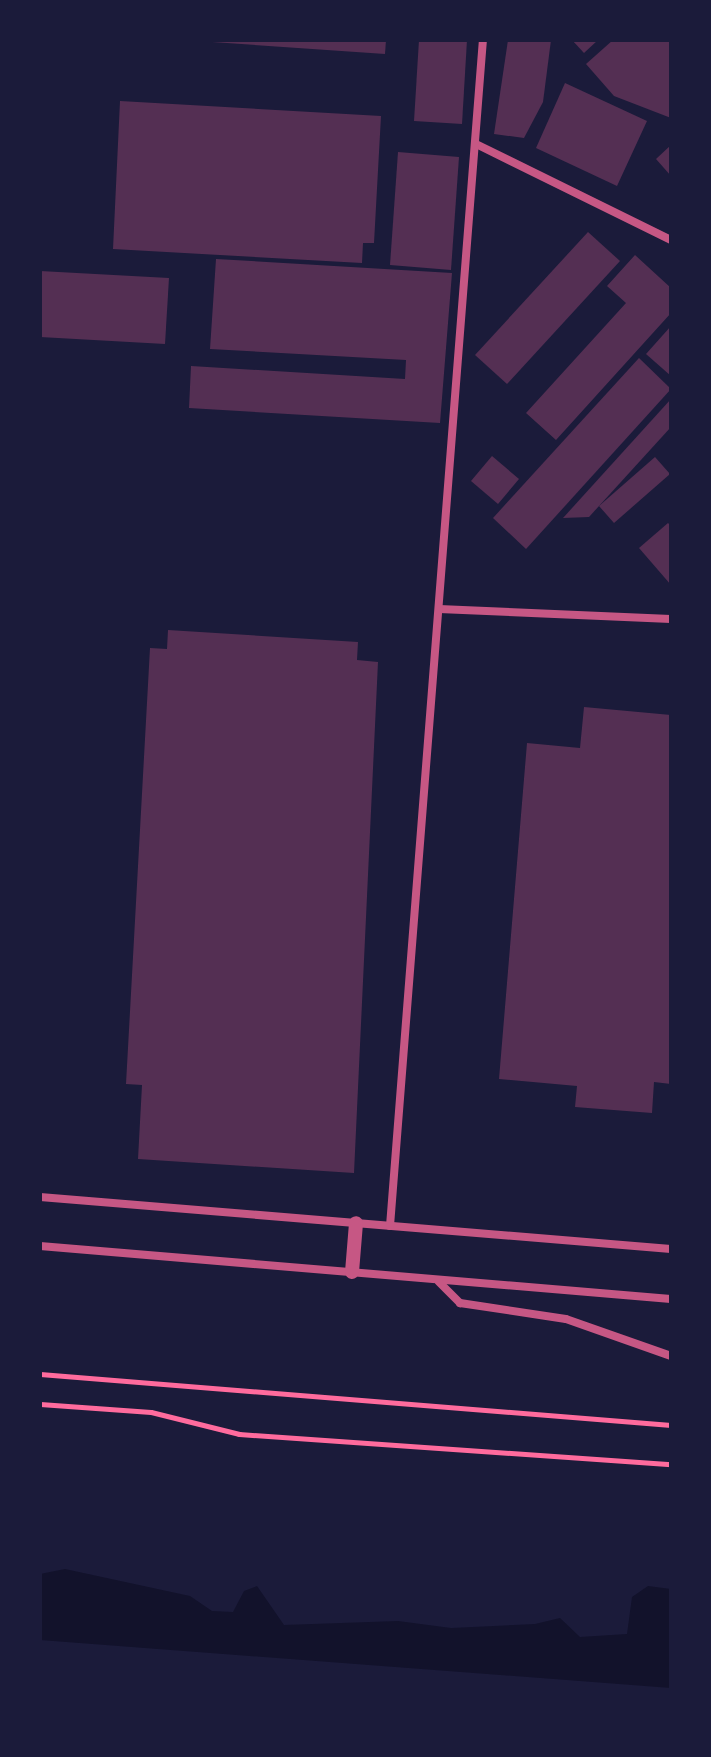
<!DOCTYPE html>
<style>
body{margin:0}
#map{position:relative;width:711px;height:1757px;overflow:hidden;background:#1b1b3a;font-family:Manrope,sans-serif}
div>[style]{position:absolute}
.water>*{inset:0;background:#12122b}
.building>*{inset:0;background:#542f53}
.path>*{height:5px;margin:-2.5px;padding:0 2.5px;transform-origin:2.5px;border-radius:2.5px;background:#ff6b9d}
.minor>*{height:8px;margin:-4px;padding:0 4px;transform-origin:4px;border-radius:4px;background:#c65784}
.tertiary>*{height:14px;margin:-7px;padding:0 7px;transform-origin:7px;border-radius:7px;background:#c65784}
span{translate:-50% -50%;white-space:nowrap;text-align:center;line-height:1.15;-webkit-text-stroke:6px #1b1b3a;paint-order:stroke}
.frame{position:absolute;inset:0;border:42px solid #1b1b3a;pointer-events:none}
</style>
<div id="map">
<div class="water">
<div style="clip-path:polygon(65px 1569px,190px 1596px,212px 1611px,233px 1612px,244px 1591px,257px 1586px,284px 1625px,398px 1621px,451px 1628px,535px 1624px,560px 1618px,580px 1637px,627px 1634px,632px 1597px,648px 1586px,671px 1589px,671px 1688px,40px 1640px,40px 1574px)"></div>
</div>
<div class="building">
<div style="clip-path:polygon(183px 40px,386px 40px,385px 54px)"></div>
<div style="clip-path:polygon(419px 40px,467px 40px,462px 124px,414px 121px)"></div>
<div style="clip-path:polygon(508px 40px,551px 40px,543px 102px,524px 138px,494px 134px)"></div>
<div style="clip-path:polygon(572px 40px,598px 40px,584px 53px)"></div>
<div style="clip-path:polygon(613px 40px,671px 40px,671px 118px,614px 96px,586px 64px)"></div>
<div style="clip-path:polygon(565px 83px,647px 121px,617px 186px,536px 148px)"></div>
<div style="clip-path:polygon(120px 101px,381px 116px,374px 243px,363px 243px,362px 263px,113px 249px)"></div>
<div style="clip-path:polygon(671px 145px,671px 176px,656px 159px)"></div>
<div style="clip-path:polygon(398px 152px,459px 157px,451px 270px,390px 265px)"></div>
<div style="clip-path:polygon(588px 232px,620px 261px,507px 384px,475px 355px)"></div>
<div style="clip-path:polygon(635px 255px,671px 288px,671px 313px,556px 440px,526px 413px,626px 303px,607px 286px)"></div>
<div style="clip-path:polygon(216px 259px,452px 273px,440px 423px,189px 408px,191px 366px,405px 379px,406px 360px,210px 349px)"></div>
<div style="clip-path:polygon(40px 271px,169px 278px,165px 344px,40px 337px)"></div>
<div style="clip-path:polygon(671px 326px,671px 376px,646px 354px)"></div>
<div style="clip-path:polygon(639px 358px,671px 389px,526px 549px,493px 518px)"></div>
<div style="clip-path:polygon(671px 399px,671px 427px,589px 517px,563px 518px)"></div>
<div style="clip-path:polygon(492px 456px,519px 479px,498px 504px,471px 481px)"></div>
<div style="clip-path:polygon(655px 457px,670px 474px,614px 523px,599px 506px)"></div>
<div style="clip-path:polygon(668px 523px,671px 526px,671px 585px,639px 548px)"></div>
<div style="clip-path:polygon(168px 630px,358px 642px,357px 660px,378px 662px,354px 1173px,138px 1159px,142px 1085px,126px 1084px,150px 648px,167px 649px)"></div>
<div style="clip-path:polygon(584px 707px,671px 715px,671px 1084px,654px 1082px,652px 1113px,575px 1107px,577px 1086px,499px 1079px,527px 743px,580px 748px)"></div>
</div>
<div class="path">
<div style="left:40px;top:1374px;width:633px;rotate:4.62deg"></div>
<div style="left:40px;top:1404px;width:111px;rotate:4.1deg"></div>
<div style="left:151px;top:1412px;width:91px;rotate:14deg"></div>
<div style="left:239px;top:1434px;width:433px;rotate:4deg"></div>
</div>
<div class="minor">
<div style="left:476px;top:144px;width:217px;rotate:26.2deg"></div>
<div style="left:439px;top:609px;width:232px;rotate:2.5deg"></div>
<div style="left:40px;top:1197px;width:633px;rotate:4.71deg"></div>
<div style="left:390px;top:1226px;width:1190px;rotate:-85.52deg"></div>
<div style="left:40px;top:1246px;width:633px;rotate:4.8deg"></div>
<div style="left:439px;top:1282px;width:30px;rotate:45deg"></div>
<div style="left:460px;top:1303px;width:107px;rotate:8.6deg"></div>
<div style="left:566px;top:1319px;width:111px;rotate:19.4deg"></div>
</div>
<div class="tertiary">
<div style="left:352px;top:1272px;width:49px;rotate:-85.3deg"></div>
</div>
<div class="frame"></div>
</div>
